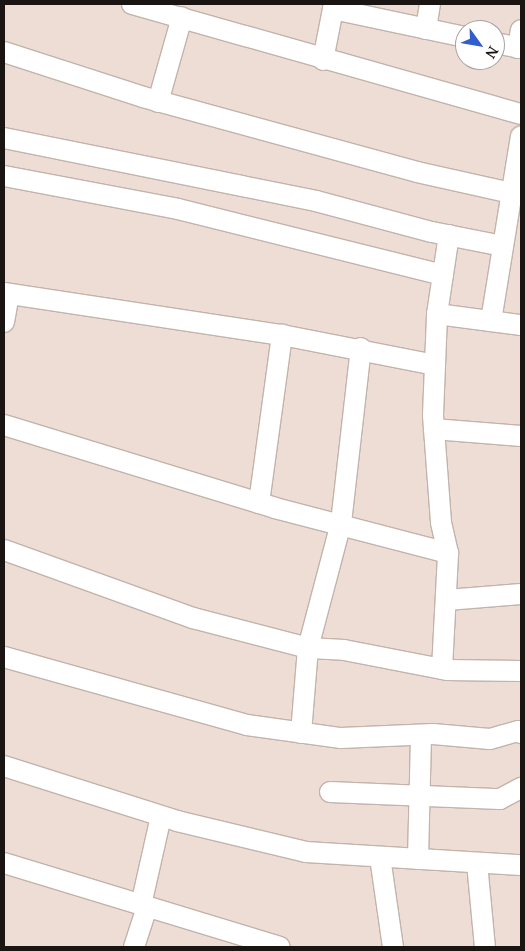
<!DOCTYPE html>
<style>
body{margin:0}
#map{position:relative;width:525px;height:951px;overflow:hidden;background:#edddd5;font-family:"Noto Serif",serif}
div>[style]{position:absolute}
.roads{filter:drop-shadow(1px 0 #c2b3ab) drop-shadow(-1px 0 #c2b3ab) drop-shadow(0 1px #c2b3ab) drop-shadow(0 -1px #c2b3ab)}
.minor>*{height:20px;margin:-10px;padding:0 10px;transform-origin:10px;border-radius:10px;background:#fff}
span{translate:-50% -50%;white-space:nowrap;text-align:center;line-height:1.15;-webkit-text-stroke:5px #fff;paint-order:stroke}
.frame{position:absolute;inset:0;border:5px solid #1a1412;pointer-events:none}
.north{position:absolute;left:455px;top:20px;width:50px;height:50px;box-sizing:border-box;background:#fff;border:1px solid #a3a1a0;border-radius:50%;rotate:122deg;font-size:14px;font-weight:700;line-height:20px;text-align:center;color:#1a1412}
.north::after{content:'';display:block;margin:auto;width:18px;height:22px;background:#315dcd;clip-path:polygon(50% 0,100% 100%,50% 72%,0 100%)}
</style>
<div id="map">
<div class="roads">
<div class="minor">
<div style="left:132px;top:4px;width:404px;rotate:15.8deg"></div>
<div style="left:334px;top:4px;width:5px;rotate:101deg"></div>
<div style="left:333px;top:9px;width:135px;rotate:12deg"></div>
<div style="left:426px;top:29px;width:25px;rotate:-81deg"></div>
<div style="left:495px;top:43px;width:26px;rotate:11deg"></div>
<div style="left:518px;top:48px;width:18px;rotate:-81deg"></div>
<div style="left:4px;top:52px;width:146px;rotate:17.9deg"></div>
<div style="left:143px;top:97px;width:284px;rotate:15.3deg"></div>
<div style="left:417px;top:172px;width:96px;rotate:12.6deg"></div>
<div style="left:323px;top:60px;width:52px;rotate:-78.9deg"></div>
<div style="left:158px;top:102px;width:88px;rotate:-74.2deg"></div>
<div style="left:4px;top:138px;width:318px;rotate:11.4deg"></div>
<div style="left:316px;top:201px;width:120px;rotate:15deg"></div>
<div style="left:432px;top:232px;width:72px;rotate:11.2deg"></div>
<div style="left:4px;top:176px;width:177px;rotate:10.7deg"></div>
<div style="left:178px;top:209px;width:273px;rotate:14deg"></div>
<div style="left:4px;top:293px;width:281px;rotate:8.6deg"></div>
<div style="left:282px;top:335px;width:156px;rotate:11.1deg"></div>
<div style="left:437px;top:314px;width:85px;rotate:7.5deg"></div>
<div style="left:491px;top:321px;width:187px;rotate:-80.8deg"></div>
<div style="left:4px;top:322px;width:28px;rotate:-80deg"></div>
<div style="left:4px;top:425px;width:283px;rotate:17deg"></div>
<div style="left:275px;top:508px;width:179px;rotate:14.6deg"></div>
<div style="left:434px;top:429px;width:87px;rotate:4.6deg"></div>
<div style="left:259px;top:503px;width:170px;rotate:-82.2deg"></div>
<div style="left:4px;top:550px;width:201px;rotate:19.8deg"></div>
<div style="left:193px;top:618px;width:119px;rotate:14.6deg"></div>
<div style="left:308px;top:648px;width:36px;rotate:3deg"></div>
<div style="left:344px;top:650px;width:105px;rotate:11deg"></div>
<div style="left:447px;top:670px;width:74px;rotate:0.8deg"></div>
<div style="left:447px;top:600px;width:74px;rotate:-4.6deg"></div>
<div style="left:4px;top:657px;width:252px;rotate:15.6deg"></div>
<div style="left:247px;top:725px;width:95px;rotate:7.9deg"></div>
<div style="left:341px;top:738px;width:92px;rotate:-2.5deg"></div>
<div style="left:433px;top:734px;width:57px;rotate:5deg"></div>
<div style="left:490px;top:739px;width:29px;rotate:-16deg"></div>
<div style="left:518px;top:731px;width:4px;rotate:34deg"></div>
<div style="left:442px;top:669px;width:116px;rotate:-87deg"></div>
<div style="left:448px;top:553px;width:32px;rotate:-103deg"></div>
<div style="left:441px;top:522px;width:107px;rotate:-94.3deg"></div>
<div style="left:433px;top:415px;width:101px;rotate:-87.7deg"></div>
<div style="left:437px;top:314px;width:80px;rotate:-81.4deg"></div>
<div style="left:301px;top:733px;width:85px;rotate:-85.3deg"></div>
<div style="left:308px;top:648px;width:129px;rotate:-75.2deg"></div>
<div style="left:341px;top:523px;width:176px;rotate:-83.5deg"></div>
<div style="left:4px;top:766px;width:182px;rotate:17.6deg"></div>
<div style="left:177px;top:821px;width:133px;rotate:13.5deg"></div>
<div style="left:306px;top:852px;width:215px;rotate:3.5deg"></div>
<div style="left:330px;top:792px;width:170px;rotate:2.4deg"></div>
<div style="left:500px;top:799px;width:24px;rotate:-28deg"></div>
<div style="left:380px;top:857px;width:91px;rotate:81.8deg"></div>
<div style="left:418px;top:859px;width:124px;rotate:-88.6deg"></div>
<div style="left:4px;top:863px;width:288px;rotate:16.9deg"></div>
<div style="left:477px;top:863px;width:84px;rotate:84.6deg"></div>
<div style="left:141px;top:905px;width:91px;rotate:-77.3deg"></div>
<div style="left:134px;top:947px;width:42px;rotate:-72deg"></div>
</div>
</div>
<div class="frame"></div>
<div class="north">N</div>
</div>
